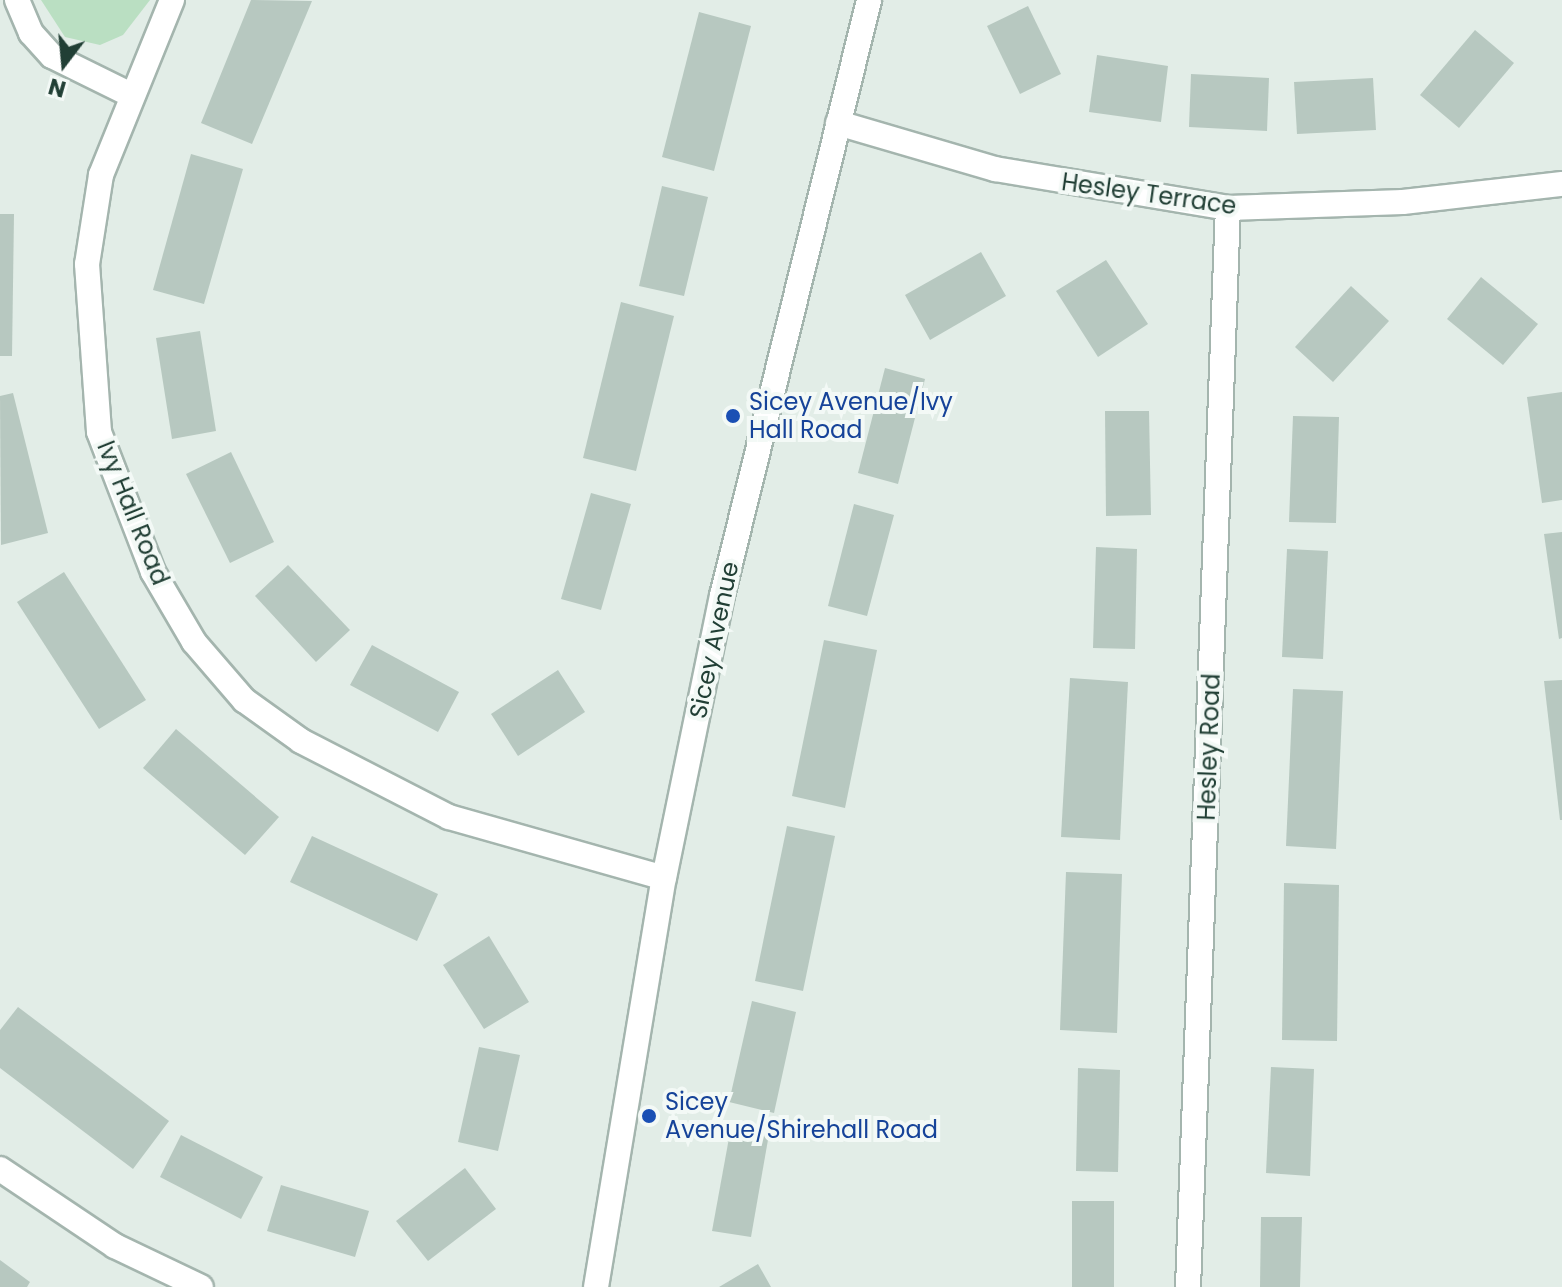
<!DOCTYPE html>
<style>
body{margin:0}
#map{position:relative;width:1562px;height:1287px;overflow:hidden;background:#e2ede7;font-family:Poppins,sans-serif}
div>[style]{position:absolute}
.green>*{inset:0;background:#badfc2}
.building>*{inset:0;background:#b7c8c0}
.roads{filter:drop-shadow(2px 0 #a4b5ae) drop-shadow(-2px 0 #a4b5ae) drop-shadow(0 2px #a4b5ae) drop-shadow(0 -2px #a4b5ae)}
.minor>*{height:24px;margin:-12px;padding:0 12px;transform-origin:12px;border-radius:12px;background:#fff}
.dots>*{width:22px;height:22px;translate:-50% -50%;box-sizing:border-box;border:4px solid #f3f9f6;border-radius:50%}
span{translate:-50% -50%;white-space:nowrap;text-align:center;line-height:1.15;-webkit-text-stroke:8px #f3f9f6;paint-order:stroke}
.street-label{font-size:24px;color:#213f35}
.transit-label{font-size:24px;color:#164399}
.left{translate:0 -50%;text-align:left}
.north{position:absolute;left:24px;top:24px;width:80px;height:80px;-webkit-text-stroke:6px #f3f9f6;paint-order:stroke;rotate:196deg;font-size:22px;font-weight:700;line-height:32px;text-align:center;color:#213f35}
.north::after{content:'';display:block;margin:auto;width:28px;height:36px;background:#213f35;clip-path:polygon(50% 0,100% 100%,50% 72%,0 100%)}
</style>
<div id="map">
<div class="green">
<div style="clip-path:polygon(41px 0,150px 0,123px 35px,100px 45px,65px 37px)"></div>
</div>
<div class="building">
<div style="clip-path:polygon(251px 0,312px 1px,252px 144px,201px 123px)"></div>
<div style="clip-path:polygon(1028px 6px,1061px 74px,1020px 94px,987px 26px)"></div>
<div style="clip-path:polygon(699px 12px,751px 26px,714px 171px,662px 157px)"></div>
<div style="clip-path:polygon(1475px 30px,1514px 63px,1459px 128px,1420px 95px)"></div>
<div style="clip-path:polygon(1097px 55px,1168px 66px,1161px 122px,1089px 112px)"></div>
<div style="clip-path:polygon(1191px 74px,1269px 78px,1267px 131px,1189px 127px)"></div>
<div style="clip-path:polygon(1373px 78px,1376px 130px,1297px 134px,1294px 82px)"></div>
<div style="clip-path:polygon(191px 154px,243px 169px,204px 304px,153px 290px)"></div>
<div style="clip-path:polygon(662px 186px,708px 197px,684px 296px,639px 286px)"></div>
<div style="clip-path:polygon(0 214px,14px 214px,12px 356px,0 356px)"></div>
<div style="clip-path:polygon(981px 252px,1006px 296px,930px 340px,905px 295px)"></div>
<div style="clip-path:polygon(1106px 260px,1148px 324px,1098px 357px,1056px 291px)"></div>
<div style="clip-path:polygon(1481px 277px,1538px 324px,1503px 365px,1447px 319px)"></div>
<div style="clip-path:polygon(1351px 286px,1389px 321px,1333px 382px,1295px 347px)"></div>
<div style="clip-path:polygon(621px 302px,674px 316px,636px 471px,583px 458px)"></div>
<div style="clip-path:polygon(200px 331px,216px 431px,172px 439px,156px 338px)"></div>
<div style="clip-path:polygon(885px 368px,925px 379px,898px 484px,858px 473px)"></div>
<div style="clip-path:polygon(1562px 392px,1562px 500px,1542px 503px,1527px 397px)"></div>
<div style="clip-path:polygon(13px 393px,48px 533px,1px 545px,0 396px)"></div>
<div style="clip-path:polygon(1105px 411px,1149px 411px,1151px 515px,1106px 516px)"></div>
<div style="clip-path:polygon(1293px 416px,1339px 417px,1336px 523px,1289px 522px)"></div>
<div style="clip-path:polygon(231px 452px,274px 542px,230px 563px,186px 474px)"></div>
<div style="clip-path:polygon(591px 493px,631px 504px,601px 610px,561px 599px)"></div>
<div style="clip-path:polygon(854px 504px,894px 515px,867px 616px,828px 606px)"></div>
<div style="clip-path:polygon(1562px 532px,1562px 638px,1559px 639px,1544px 534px)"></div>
<div style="clip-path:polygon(1096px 547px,1137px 549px,1135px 649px,1093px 648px)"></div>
<div style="clip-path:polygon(1287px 549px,1328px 551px,1323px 659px,1282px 657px)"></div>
<div style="clip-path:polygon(288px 565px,350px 630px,316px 662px,255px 596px)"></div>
<div style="clip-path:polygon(64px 572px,146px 700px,99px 729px,17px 602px)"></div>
<div style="clip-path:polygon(824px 640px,877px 650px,845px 808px,792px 796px)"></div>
<div style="clip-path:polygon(372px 645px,459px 692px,438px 732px,350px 685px)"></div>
<div style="clip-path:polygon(558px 670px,585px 712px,518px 756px,491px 714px)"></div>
<div style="clip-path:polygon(1070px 678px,1128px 682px,1120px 840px,1061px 837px)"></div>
<div style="clip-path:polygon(1562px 680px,1562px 820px,1560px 820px,1544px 681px)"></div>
<div style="clip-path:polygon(1293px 689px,1343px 691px,1336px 849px,1286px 846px)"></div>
<div style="clip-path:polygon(176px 729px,279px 817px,245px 855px,143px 768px)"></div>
<div style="clip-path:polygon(787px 826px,835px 836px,803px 991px,755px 981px)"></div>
<div style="clip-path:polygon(312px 836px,438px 894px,417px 941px,290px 882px)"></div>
<div style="clip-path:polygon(1066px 872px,1122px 874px,1117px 1033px,1060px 1030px)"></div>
<div style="clip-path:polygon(1284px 883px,1339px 885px,1337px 1041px,1282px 1040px)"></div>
<div style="clip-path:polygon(489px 936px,529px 1002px,484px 1029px,443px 965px)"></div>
<div style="clip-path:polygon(752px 1001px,796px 1012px,774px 1113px,729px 1102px)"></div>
<div style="clip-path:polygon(18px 1007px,169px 1121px,133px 1169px,0 1068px,0 1030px)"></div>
<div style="clip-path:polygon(479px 1047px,520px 1055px,498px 1151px,458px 1142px)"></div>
<div style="clip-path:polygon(1271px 1067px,1314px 1069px,1310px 1176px,1266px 1173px)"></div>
<div style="clip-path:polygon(1078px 1068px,1120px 1070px,1118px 1172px,1076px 1171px)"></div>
<div style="clip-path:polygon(731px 1127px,769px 1134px,751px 1237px,712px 1231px)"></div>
<div style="clip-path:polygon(181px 1135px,263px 1177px,241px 1219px,160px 1177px)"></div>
<div style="clip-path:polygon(465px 1168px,496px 1209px,428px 1261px,396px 1221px)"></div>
<div style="clip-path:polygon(281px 1185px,369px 1211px,355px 1257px,267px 1231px)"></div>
<div style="clip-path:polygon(1072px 1201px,1114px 1201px,1114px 1287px,1072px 1287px)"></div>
<div style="clip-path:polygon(1261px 1217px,1302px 1217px,1300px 1287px,1260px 1287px)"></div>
<div style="clip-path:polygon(0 1260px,30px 1282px,27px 1287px,0 1287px)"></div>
<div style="clip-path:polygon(758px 1264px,771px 1287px,719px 1287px)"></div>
</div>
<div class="roads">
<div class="minor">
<div style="left:17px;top:0;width:36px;rotate:67deg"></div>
<div style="left:31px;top:33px;width:31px;rotate:48deg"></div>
<div style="left:52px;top:56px;width:86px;rotate:26.3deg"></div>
<div style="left:172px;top:0;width:189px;rotate:112.1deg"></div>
<div style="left:101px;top:175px;width:90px;rotate:98.9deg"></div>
<div style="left:87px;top:264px;width:168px;rotate:85.9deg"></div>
<div style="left:99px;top:432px;width:150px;rotate:68.9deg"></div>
<div style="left:153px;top:572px;width:81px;rotate:59.6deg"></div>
<div style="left:194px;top:642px;width:77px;rotate:49.2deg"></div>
<div style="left:244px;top:700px;width:70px;rotate:35.7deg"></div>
<div style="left:301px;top:741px;width:166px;rotate:27.2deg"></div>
<div style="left:449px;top:817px;width:223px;rotate:15.8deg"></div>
<div style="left:838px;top:123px;width:164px;rotate:16.3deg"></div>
<div style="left:995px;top:169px;width:236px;rotate:9.5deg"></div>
<div style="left:1228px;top:208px;width:175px;rotate:-2deg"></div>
<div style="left:1403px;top:202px;width:160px;rotate:-6.5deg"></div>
<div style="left:0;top:1169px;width:138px;rotate:33.8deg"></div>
<div style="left:115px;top:1246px;width:95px;rotate:25.5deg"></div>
<div style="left:596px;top:1287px;width:415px;rotate:-80.6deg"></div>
<div style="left:664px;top:878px;width:288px;rotate:-78.4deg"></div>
<div style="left:722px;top:596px;width:614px;rotate:-76.14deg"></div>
<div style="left:1188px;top:1287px;width:1080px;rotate:-87.88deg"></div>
</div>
</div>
<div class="dots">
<div style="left:733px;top:416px;background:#1a4fb4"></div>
<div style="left:649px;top:1116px;background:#1a4fb4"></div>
</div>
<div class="street-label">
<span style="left:1149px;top:194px;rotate:8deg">Hesley Terrace</span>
<span style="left:133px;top:513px;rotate:68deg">Ivy Hall Road</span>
<span style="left:714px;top:640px;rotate:-78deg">Sicey Avenue</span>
<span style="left:1209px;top:747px;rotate:-88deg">Hesley Road</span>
</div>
<div class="transit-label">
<span class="left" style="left:749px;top:416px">Sicey Avenue/Ivy<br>Hall Road</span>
<span class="left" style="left:665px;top:1116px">Sicey<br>Avenue/Shirehall Road</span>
</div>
<div class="north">N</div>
</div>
